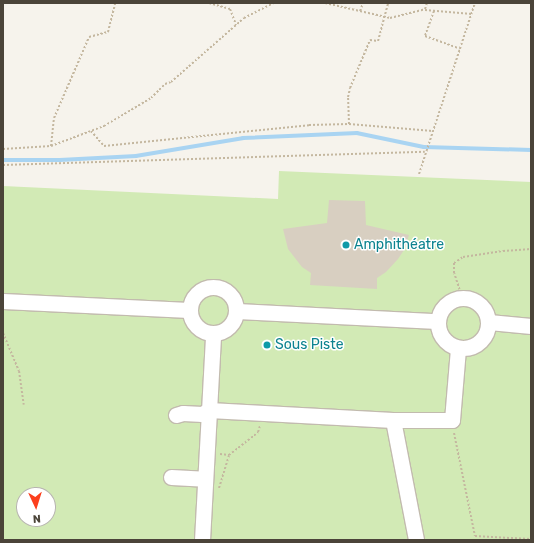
<!DOCTYPE html>
<meta charset="utf-8">
<style>
body{margin:0}
#map{position:relative;width:534px;height:543px;overflow:hidden;background:#f6f3ec;font-family:Rubik,sans-serif}
div>[style]{position:absolute}
.green>*{inset:0;background:#d2eab5}
.stream>*{height:3.5px;margin:-1.75px;padding:0 1.75px;transform-origin:1.75px;border-radius:1.75px;background:#a9d4f2}
.building>*{inset:0;background:#d8cfc1}
.path>*{height:2px;margin-top:-1px;transform-origin:0;background:repeating-linear-gradient(90deg,#c4b79f 0 2px,transparent 0 4px)}
.roads{filter:drop-shadow(1px 0 #c2bbae) drop-shadow(-1px 0 #c2bbae) drop-shadow(0 1px #c2bbae) drop-shadow(0 -1px #c2bbae)}
.street>*{height:15px;margin:-7.5px;padding:0 7.5px;transform-origin:7.5px;border-radius:7.5px;background:#fff}
.street>.ring{margin:-7.5px;padding:0;box-sizing:content-box;background:none;border:15px solid #fff;border-radius:50%}
.dots>*{width:11px;height:11px;translate:-50% -50%;box-sizing:border-box;border:2px solid #fff;border-radius:50%}
span{translate:-50% -50%;white-space:nowrap;text-align:center;line-height:1.15;-webkit-text-stroke:3px #fff;paint-order:stroke}
.culture-label{font-size:14px;color:#0d838f}
.left{translate:0 -50%;text-align:left}
.frame{position:absolute;inset:0;border:4px solid #4b4439;pointer-events:none}
.north{position:absolute;left:16px;top:487px;width:40px;height:40px;box-sizing:border-box;background:#fff;border:1px solid #b7b4b0;border-radius:50%;rotate:176deg;font-size:11px;font-weight:700;line-height:16px;text-align:center;color:#4b4439}
.north::after{content:'';display:block;margin:auto;width:14px;height:18px;background:#fc3f1d;clip-path:polygon(50% 0,100% 100%,50% 72%,0 100%)}
</style>
<div id="map">
<div class="green">
<div style="clip-path:polygon(evenodd,279px 171px,531px 182px,531px 540px,3px 540px,3px 186px,278px 199px,279px 171px,24px 495px,48px 495px,48px 519px,24px 519px,24px 495px)"></div>
</div>
<div class="stream">
<div style="left:3px;top:160px;width:57px"></div>
<div style="left:60px;top:160px;width:76px;rotate:-3deg"></div>
<div style="left:136px;top:156px;width:109px;rotate:-9.5deg"></div>
<div style="left:243px;top:138px;width:114px;rotate:-2.5deg"></div>
<div style="left:357px;top:133px;width:68px;rotate:11.8deg"></div>
<div style="left:424px;top:147px;width:107px;rotate:1.6deg"></div>
</div>
<div class="building">
<div style="clip-path:polygon(329px 200px,365px 201px,366px 225px,409px 235px,404px 250px,398px 259px,386px 272px,377px 278px,377px 289px,310px 285px,311px 273px,302px 267px,288px 249px,283px 229px,327px 223px)"></div>
</div>
<div class="path">
<div style="left:209px;top:3px;width:22px;rotate:16deg"></div>
<div style="left:230px;top:9px;width:17px;rotate:69deg"></div>
<div style="left:325px;top:3px;width:67px;rotate:13deg"></div>
<div style="left:390px;top:18px;width:36px;rotate:-14deg"></div>
<div style="left:425px;top:9px;width:6px;rotate:-72deg"></div>
<div style="left:425px;top:10px;width:47px;rotate:4.9deg"></div>
<div style="left:360px;top:11px;width:9px;rotate:-69deg"></div>
<div style="left:434px;top:11px;width:27px;rotate:110deg"></div>
<div style="left:425px;top:36px;width:37px;rotate:20deg"></div>
<div style="left:349px;top:124px;width:27px;rotate:-92deg"></div>
<div style="left:348px;top:97px;width:9px;rotate:-77deg"></div>
<div style="left:350px;top:88px;width:52px;rotate:-67.4deg"></div>
<div style="left:370px;top:40px;width:8px;rotate:7deg"></div>
<div style="left:378px;top:41px;width:39px;rotate:-75deg"></div>
<div style="left:91px;top:131px;width:20px;rotate:49deg"></div>
<div style="left:104px;top:146px;width:206px;rotate:-5.8deg"></div>
<div style="left:309px;top:125px;width:40px;rotate:-1.4deg"></div>
<div style="left:349px;top:124px;width:84px;rotate:4.8deg"></div>
<div style="left:51px;top:146px;width:28px;rotate:-84deg"></div>
<div style="left:54px;top:118px;width:88px;rotate:-66.6deg"></div>
<div style="left:89px;top:37px;width:20px;rotate:-15deg"></div>
<div style="left:108px;top:32px;width:30px;rotate:-76deg"></div>
<div style="left:3px;top:149px;width:48px;rotate:-3.6deg"></div>
<div style="left:51px;top:146px;width:57px;rotate:-20.7deg"></div>
<div style="left:104px;top:126px;width:55px;rotate:-30.8deg"></div>
<div style="left:151px;top:98px;width:20px;rotate:-45deg"></div>
<div style="left:165px;top:84px;width:6px;rotate:-18deg"></div>
<div style="left:171px;top:82px;width:97px;rotate:-41.2deg"></div>
<div style="left:244px;top:18px;width:33px;rotate:-27deg"></div>
<div style="left:3px;top:165px;width:422px;rotate:-1.8deg"></div>
<div style="left:419px;top:174px;width:180px;rotate:-71.9deg"></div>
<div style="left:462px;top:297px;width:25px;rotate:-108deg"></div>
<div style="left:454px;top:273px;width:10px;rotate:-90deg"></div>
<div style="left:454px;top:263px;width:11px;rotate:-34deg"></div>
<div style="left:463px;top:257px;width:40px;rotate:-8.5deg"></div>
<div style="left:503px;top:251px;width:28px;rotate:-4deg"></div>
<div style="left:3px;top:333px;width:41px;rotate:67.2deg"></div>
<div style="left:19px;top:371px;width:34px;rotate:82deg"></div>
<div style="left:454px;top:433px;width:105px;rotate:78.5deg"></div>
<div style="left:475px;top:536px;width:56px;rotate:3.1deg"></div>
<div style="left:220px;top:454px;width:9px;rotate:6deg"></div>
<div style="left:219px;top:488px;width:34px;rotate:-73deg"></div>
<div style="left:229px;top:455px;width:37px;rotate:-38deg"></div>
<div style="left:258px;top:432px;width:6px;rotate:-72deg"></div>
</div>
<div class="roads">
<div class="street">
<div class="ring" style="left:190px;top:287px;width:31px;height:31px"></div>
<div class="ring" style="left:438px;top:298px;width:35px;height:35px"></div>
<div style="left:3px;top:301px;width:186px;rotate:2.8deg"></div>
<div style="left:237px;top:311px;width:200px;rotate:2.9deg"></div>
<div style="left:489px;top:322px;width:42px;rotate:5.4deg"></div>
<div style="left:176px;top:415px;width:7px;rotate:-16deg"></div>
<div style="left:183px;top:413px;width:19px;rotate:3deg"></div>
<div style="left:202px;top:414px;width:8px;rotate:-30deg"></div>
<div style="left:209px;top:410px;width:184px;rotate:3.1deg"></div>
<div style="left:393px;top:420px;width:59px"></div>
<div style="left:452px;top:420px;width:71px;rotate:-85.2deg"></div>
<div style="left:393px;top:420px;width:122px;rotate:79.1deg"></div>
<div style="left:171px;top:477px;width:33px;rotate:3deg"></div>
<div style="left:202px;top:540px;width:206px;rotate:-86.9deg"></div>
</div>
</div>
<div class="dots">
<div style="left:346px;top:245px;background:#0f9aa8"></div>
<div style="left:267px;top:345px;background:#0f9aa8"></div>
</div>
<div class="culture-label">
<span class="left" style="left:354px;top:245px">Amphithéatre</span>
<span class="left" style="left:275px;top:345px">Sous Piste</span>
</div>
<div class="frame"></div>
<div class="north">N</div>
</div>
